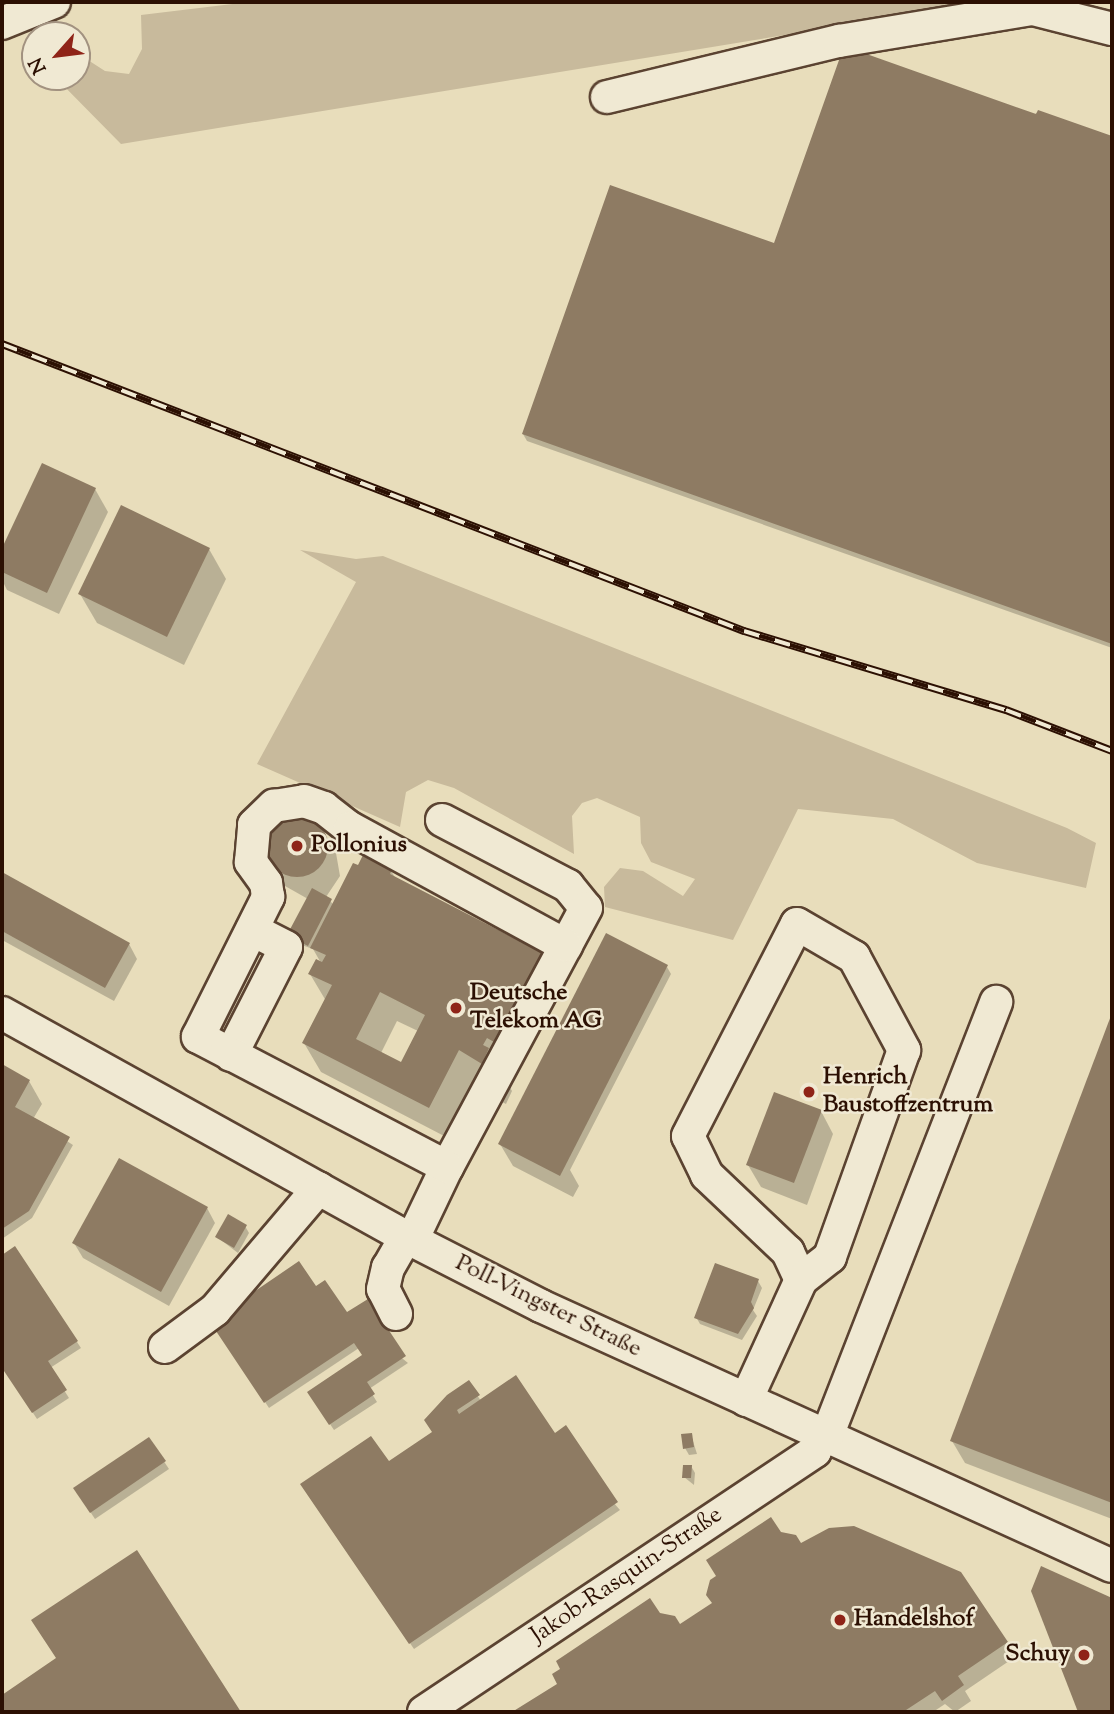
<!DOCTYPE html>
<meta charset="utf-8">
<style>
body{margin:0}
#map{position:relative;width:1114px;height:1714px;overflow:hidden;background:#e8ddbb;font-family:"Sorts Mill Goudy",serif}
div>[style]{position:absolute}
.green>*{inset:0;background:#c8ba9c}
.shadow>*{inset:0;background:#0003}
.building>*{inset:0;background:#8e7b63}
.round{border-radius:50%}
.roads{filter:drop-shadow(2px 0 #5b4331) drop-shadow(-2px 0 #5b4331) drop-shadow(0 2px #5b4331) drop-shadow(0 -2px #5b4331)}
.minor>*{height:32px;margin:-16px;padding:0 16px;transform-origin:16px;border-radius:16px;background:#f0e9d3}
.rail>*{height:8px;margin-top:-4px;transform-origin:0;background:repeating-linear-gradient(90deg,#f0e9d3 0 16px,#2c1003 0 32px);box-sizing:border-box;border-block:2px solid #2c1003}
.dots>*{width:19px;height:19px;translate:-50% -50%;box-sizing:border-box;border:4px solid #f0e9d3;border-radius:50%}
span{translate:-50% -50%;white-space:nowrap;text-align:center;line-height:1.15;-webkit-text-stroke:5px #f0e9d3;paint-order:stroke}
.poi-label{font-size:24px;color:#2c1003;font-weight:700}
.left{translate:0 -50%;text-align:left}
.right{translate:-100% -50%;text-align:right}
.street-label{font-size:24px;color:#2c1003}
.frame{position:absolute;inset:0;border:4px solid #2c1003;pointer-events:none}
.north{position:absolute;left:21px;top:21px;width:70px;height:70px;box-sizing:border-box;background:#f0e9d3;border:2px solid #a29280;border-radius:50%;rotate:242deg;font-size:19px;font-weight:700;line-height:28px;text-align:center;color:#2c1003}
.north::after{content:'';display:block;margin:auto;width:24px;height:32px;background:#8f2418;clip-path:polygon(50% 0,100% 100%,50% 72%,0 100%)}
</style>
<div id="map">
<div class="green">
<div style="clip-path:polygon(249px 2px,986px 2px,121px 144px,55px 77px,77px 77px,77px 53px,105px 71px,129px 74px,142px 49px,141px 15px)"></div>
<div style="clip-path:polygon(300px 550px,356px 559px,383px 556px,1067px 828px,1096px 843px,1086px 888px,977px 863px,893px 819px,798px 809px,733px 940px,605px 907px,604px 887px,620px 868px,643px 871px,683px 896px,695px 879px,651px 862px,641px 843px,640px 817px,597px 798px,582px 803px,572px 816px,574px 854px,454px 788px,428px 780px,406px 792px,400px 827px,257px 764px,356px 582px)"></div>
</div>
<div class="shadow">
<div style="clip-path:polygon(1039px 112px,1112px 138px,1112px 648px,527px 441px,523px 434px,775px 245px)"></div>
<div style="clip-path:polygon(43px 465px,95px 489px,108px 512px,59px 614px,7px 590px,2px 580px,2px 552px)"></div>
<div style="clip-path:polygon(209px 549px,226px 579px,184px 665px,97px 623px,80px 594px)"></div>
<div style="clip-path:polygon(evenodd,303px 817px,323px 830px,336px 853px,340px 876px,326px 897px,334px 905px,391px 871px,396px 879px,516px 941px,501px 1072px,512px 1091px,506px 1104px,472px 1087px,446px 1137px,321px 1072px,304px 1043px,326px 1001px,310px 974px,321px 963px,313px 949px,293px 942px,308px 899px,285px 886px,272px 863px,268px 840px,281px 821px,303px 817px,397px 1021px,418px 1031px,401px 1064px,381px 1053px,397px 1021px)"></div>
<div style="clip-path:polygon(2px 874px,129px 944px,137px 959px,114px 1001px,2px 940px)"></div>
<div style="clip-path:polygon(667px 967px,671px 974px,570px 1170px,579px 1186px,573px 1197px,513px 1166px,500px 1144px)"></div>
<div style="clip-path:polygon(1112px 1017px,1112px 1519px,965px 1463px,952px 1441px)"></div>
<div style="clip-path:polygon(2px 1066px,29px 1081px,42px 1104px,33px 1119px,73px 1145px,32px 1218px,2px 1239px)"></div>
<div style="clip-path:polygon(821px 1111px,833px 1134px,807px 1205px,761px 1187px,748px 1165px)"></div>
<div style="clip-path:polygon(207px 1208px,215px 1223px,169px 1306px,83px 1258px,74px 1243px)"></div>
<div style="clip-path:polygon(245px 1226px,249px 1233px,238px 1253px,217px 1237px)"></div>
<div style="clip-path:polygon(15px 1249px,81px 1348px,50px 1368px,69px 1398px,37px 1419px,2px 1366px,2px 1258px)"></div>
<div style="clip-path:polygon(758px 1281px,762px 1288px,753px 1310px,757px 1316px,742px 1340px,700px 1324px,696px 1317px)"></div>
<div style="clip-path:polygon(316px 1288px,408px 1363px,369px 1389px,377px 1402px,334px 1430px,313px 1399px,364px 1356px,359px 1348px,269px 1408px,217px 1329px)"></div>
<div style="clip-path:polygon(469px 1383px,481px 1401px,554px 1435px,620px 1510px,414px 1649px,306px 1491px,388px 1464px,434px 1433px)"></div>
<div style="clip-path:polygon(691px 1435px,697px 1454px,689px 1455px,685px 1448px)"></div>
<div style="clip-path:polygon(149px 1439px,169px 1469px,95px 1519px,79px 1495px)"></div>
<div style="clip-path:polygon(691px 1466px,695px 1473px,694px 1485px,684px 1477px)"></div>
<div style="clip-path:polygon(780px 1534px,800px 1545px,960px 1573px,1015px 1657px,965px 1691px,971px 1701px,955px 1712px,945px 1704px,933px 1712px,518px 1712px,659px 1615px,680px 1627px,714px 1604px)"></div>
<div style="clip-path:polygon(136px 1552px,239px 1712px,4px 1712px,2px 1697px,57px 1660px)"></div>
<div style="clip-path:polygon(1042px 1569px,1112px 1600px,1112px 1712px,1080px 1712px,1033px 1591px)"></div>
</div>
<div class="building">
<div style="clip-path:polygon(844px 46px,1036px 114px,1038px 110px,1112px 136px,1112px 644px,522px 434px,610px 185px,774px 243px)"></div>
<div style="clip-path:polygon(42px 463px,96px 488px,47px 593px,2px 572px,2px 548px)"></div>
<div style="clip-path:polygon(121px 505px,210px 548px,167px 637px,78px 594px)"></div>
<div class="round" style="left:266px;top:815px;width:62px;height:62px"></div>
<div style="clip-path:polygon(evenodd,363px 855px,392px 869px,390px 874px,516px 939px,518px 934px,547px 949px,503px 1047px,487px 1038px,483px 1045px,489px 1048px,482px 1064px,459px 1050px,429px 1108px,302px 1043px,332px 985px,308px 974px,316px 959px,322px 962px,326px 955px,310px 948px,353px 863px,358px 865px,363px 855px,380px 992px,425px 1015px,401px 1062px,356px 1039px,380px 992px)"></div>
<div style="clip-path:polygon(2px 872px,130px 943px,105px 988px,2px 931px)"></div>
<div style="clip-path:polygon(312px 888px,332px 899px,308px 946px,287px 935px)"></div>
<div style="clip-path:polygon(606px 933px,668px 965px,560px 1176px,498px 1144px)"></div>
<div style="clip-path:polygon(1112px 1013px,1112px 1503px,950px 1441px)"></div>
<div style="clip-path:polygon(2px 1064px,30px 1080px,15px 1107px,70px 1137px,29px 1211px,2px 1229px)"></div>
<div style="clip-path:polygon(774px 1092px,822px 1110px,794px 1183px,746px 1165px)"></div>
<div style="clip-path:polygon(119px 1158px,208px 1207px,161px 1292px,72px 1243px)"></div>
<div style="clip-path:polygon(228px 1214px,247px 1225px,234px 1248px,215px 1237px)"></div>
<div style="clip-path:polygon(15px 1246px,78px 1341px,48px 1361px,67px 1390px,32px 1413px,2px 1368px,2px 1255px)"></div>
<div style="clip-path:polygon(299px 1261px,316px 1286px,325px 1280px,347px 1312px,368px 1299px,406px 1356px,367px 1382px,375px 1394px,329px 1425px,307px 1392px,362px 1355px,354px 1343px,264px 1403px,210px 1322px)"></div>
<div style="clip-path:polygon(715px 1263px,759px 1279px,751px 1302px,754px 1308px,738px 1334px,694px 1318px)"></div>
<div style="clip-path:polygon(516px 1375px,555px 1433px,566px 1425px,618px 1502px,409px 1644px,300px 1484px,371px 1436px,389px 1461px,432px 1432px,424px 1420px,447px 1395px,469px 1380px,480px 1395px,457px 1410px,459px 1414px)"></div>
<div style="clip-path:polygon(692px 1433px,694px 1447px,683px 1449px,681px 1434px)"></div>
<div style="clip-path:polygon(149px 1437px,166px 1461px,90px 1513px,73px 1488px)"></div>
<div style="clip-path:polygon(683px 1465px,692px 1465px,691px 1478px,682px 1478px)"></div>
<div style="clip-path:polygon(771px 1517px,781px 1532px,796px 1535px,801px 1543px,829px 1528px,854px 1526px,961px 1572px,1008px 1642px,958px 1676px,964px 1685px,942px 1701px,935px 1691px,903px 1712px,512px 1712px,557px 1684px,552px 1674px,560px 1669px,556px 1661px,650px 1598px,660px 1613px,675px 1616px,680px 1624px,712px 1603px,706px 1595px,710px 1580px,716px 1576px,706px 1560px)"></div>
<div style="clip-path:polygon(137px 1550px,241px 1712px,3px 1712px,2px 1695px,56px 1658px,31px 1620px)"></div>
<div style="clip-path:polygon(1041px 1566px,1112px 1598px,1112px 1712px,1078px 1712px,1031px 1591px)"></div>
</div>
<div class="roads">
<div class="minor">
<div style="left:2px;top:23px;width:56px;rotate:-22deg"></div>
<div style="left:607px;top:97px;width:239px;rotate:-13.6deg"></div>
<div style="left:839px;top:41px;width:197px;rotate:-9.4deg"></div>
<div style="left:1033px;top:9px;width:81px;rotate:14.2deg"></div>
<div style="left:442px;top:820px;width:142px;rotate:27.6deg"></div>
<div style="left:568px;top:886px;width:28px;rotate:51deg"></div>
<div style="left:586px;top:908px;width:294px;rotate:118.2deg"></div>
<div style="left:2px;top:1013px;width:469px;rotate:29deg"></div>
<div style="left:412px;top:1240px;width:145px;rotate:27.1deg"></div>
<div style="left:541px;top:1306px;width:627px;rotate:24.48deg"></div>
<div style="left:231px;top:1055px;width:121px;rotate:-63deg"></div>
<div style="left:286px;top:947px;width:38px;rotate:-153deg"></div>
<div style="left:412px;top:1240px;width:81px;rotate:-64.4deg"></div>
<div style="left:447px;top:1167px;width:281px;rotate:-152.4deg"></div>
<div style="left:198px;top:1037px;width:157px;rotate:-63.4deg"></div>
<div style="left:268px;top:897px;width:14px;rotate:-98deg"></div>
<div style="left:266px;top:883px;width:26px;rotate:-126deg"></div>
<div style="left:251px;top:862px;width:37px;rotate:-85deg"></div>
<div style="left:254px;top:825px;width:28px;rotate:-44deg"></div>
<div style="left:274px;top:806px;width:30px;rotate:-9deg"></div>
<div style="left:304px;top:801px;width:21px;rotate:19deg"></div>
<div style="left:324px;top:808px;width:33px;rotate:38deg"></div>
<div style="left:350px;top:828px;width:246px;rotate:28.6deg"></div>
<div style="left:396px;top:1314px;width:28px;rotate:-117deg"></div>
<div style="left:383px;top:1289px;width:22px;rotate:-77deg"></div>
<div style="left:388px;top:1268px;width:36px;rotate:-60deg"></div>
<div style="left:165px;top:1347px;width:62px;rotate:-36.5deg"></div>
<div style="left:215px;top:1310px;width:160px;rotate:-49.6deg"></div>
<div style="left:746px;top:1400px;width:132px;rotate:-65.4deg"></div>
<div style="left:801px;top:1280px;width:31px;rotate:-115deg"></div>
<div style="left:788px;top:1252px;width:112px;rotate:-136.5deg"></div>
<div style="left:707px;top:1175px;width:43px;rotate:-116deg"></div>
<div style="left:688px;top:1136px;width:238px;rotate:-62.8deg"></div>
<div style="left:797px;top:924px;width:66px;rotate:30.1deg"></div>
<div style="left:854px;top:957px;width:106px;rotate:61.7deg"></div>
<div style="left:904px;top:1050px;width:220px;rotate:109.7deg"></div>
<div style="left:830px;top:1257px;width:37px;rotate:142deg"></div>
<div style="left:827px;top:1436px;width:466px;rotate:-68.7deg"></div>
<div style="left:424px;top:1712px;width:470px;rotate:-33.7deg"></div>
<div style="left:815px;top:1451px;width:19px;rotate:-74deg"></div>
</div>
</div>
<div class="rail">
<div style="left:2px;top:344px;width:796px;rotate:21.15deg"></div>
<div style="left:744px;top:631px;width:274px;rotate:16.8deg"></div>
<div style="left:1006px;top:710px;width:114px;rotate:21.1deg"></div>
</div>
<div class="dots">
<div style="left:297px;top:846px;background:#8f2418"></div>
<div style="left:456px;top:1008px;background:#8f2418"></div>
<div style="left:809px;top:1092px;background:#8f2418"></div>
<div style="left:840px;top:1620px;background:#8f2418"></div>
<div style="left:1084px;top:1655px;background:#8f2418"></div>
</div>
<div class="poi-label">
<span class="left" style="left:311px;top:846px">Pollonius</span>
<span class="left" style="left:470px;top:1008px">Deutsche<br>Telekom AG</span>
<span class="left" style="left:823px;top:1092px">Henrich<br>Baustoffzentrum</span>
<span class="left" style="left:854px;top:1620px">Handelshof</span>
<span class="right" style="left:1070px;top:1655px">Schuy</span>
</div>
<div class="street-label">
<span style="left:548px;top:1307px;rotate:26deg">Poll-Vingster Straße</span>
<span style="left:627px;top:1576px;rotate:-34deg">Jakob-Rasquin-Straße</span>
</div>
<div class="frame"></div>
<div class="north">N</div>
</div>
